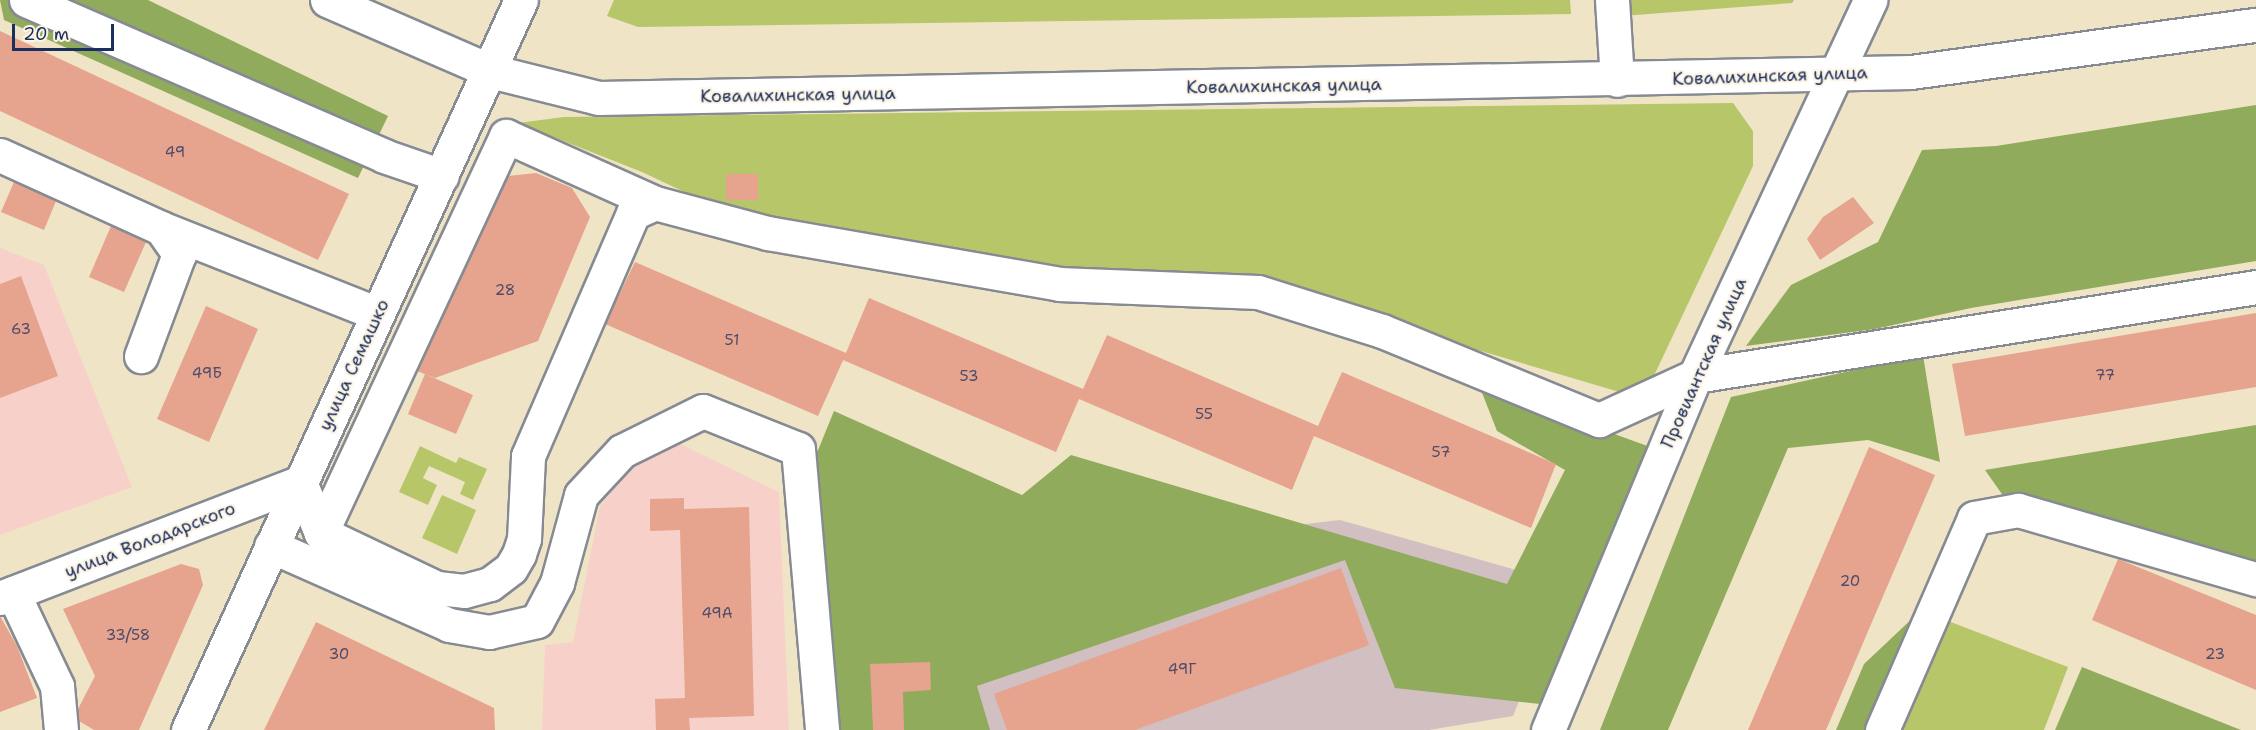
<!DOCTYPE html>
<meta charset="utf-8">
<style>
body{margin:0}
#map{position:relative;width:2256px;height:730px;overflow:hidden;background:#f0e4c6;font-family:"Shantell Sans",sans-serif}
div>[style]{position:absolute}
.built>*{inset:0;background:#f7d1c9}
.industrial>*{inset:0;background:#d2bfc1}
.green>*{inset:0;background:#b6c668}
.forest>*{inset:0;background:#90ab5c}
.building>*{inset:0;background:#e6a38d}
.roads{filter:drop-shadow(2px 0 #868a92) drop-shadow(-2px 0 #868a92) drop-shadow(0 2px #868a92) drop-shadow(0 -2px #868a92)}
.minor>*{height:33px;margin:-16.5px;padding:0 16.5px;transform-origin:16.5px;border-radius:16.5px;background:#fff}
span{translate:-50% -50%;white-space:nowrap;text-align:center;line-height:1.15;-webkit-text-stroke:4.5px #fcf5e5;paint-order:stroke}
.number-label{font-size:15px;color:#4e4c6a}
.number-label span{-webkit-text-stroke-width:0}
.street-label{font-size:18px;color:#1b2f5e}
.scale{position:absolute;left:12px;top:24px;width:102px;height:27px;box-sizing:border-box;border:3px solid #1b2f5e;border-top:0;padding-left:8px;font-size:18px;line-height:21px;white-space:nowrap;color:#1b2f5e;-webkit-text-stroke:4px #fcf5e5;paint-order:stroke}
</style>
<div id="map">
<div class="built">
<div style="clip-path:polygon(0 248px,44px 265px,132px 487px,0 535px)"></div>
<div style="clip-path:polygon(678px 443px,779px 492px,789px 730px,542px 730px,545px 645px,573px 642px,600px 506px,647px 449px)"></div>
</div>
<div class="industrial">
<div style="clip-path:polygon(1340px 520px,1566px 584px,1513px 716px,1429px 730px,830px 730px,929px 567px)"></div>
</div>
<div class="green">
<div style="clip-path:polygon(614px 0,1570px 0,1571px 14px,638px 27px,607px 16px)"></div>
<div style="clip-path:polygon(1621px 0,1794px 0,1792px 3px,1622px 16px)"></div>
<div style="clip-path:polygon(1733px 103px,1753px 131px,1753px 166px,1643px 399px,1437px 338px,1292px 286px,995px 268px,710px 204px,642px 172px,518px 123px,564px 117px)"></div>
<div style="clip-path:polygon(420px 446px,456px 463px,459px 457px,487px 469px,473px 500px,460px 494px,465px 482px,429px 466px,423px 478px,437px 485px,428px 505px,399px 492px)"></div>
<div style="clip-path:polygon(442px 495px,476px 510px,457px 554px,422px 538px)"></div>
<div style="clip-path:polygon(1943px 619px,2068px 667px,2044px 730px,1899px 730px)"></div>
</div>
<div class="forest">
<div style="clip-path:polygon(0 0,148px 0,388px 116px,358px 178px,4px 20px)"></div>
<div style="clip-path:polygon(2256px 105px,2256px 261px,1971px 308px,1875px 329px,1746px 346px,1791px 285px,1878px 242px,1922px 150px,1996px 146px)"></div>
<div style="clip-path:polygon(1923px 355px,1940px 462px,1868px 440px,1788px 448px,1668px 730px,1600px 730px,1731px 397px)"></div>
<div style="clip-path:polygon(1479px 385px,1653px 448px,1540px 704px,1395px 688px,1345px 560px,977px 686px,990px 730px,835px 730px,814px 460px,834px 411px,1022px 495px,1071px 455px,1507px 584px,1565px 470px,1497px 431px)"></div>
<div style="clip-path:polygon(2256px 425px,2256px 563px,2004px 497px,1985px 470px)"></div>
<div style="clip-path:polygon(1916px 615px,1893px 730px,1836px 730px,1864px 664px)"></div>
<div style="clip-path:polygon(2082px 667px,2241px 730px,2055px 730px)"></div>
</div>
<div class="building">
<div style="clip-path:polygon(0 31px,349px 194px,318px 260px,0 111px)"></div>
<div style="clip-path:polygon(536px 173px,572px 188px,590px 217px,538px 341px,435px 378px,417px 371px,508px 176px)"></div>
<div style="clip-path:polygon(726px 174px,758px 174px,758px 200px,726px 200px)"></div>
<div style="clip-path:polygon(14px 182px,56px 201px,44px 230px,1px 212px)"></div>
<div style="clip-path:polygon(1853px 197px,1874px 223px,1820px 260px,1807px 239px,1823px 217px)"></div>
<div style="clip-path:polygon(111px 226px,146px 242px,124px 292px,89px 277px)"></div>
<div style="clip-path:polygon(635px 262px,846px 353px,869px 298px,1083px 389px,1107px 335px,1318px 426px,1342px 372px,1556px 464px,1531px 528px,1314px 436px,1292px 490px,1079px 399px,1056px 452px,843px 360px,845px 356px,818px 416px,605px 324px)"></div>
<div style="clip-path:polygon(21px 276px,58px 376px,0 398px,0 284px)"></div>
<div style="clip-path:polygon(206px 306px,258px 329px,209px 442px,157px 419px)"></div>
<div style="clip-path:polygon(2256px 313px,2256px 387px,1965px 436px,1952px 364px)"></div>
<div style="clip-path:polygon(425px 374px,473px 395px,456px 434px,408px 414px)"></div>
<div style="clip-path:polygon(1869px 447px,1935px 475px,1866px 636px,1826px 730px,1748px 730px)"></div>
<div style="clip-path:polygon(684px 498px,684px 509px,749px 507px,754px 716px,689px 718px,690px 730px,656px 730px,655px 699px,685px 698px,680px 530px,650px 531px,650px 499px)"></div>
<div style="clip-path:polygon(2118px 559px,2256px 615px,2256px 690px,2092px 620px)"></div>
<div style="clip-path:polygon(181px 564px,199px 569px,203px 585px,139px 730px,94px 730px,79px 721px,78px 709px,95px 676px,63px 609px)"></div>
<div style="clip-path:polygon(1341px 568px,1369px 645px,1135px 730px,1007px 730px,994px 694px)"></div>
<div style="clip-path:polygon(0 616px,17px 646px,37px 698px,0 712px)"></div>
<div style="clip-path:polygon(316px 622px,494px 708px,495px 730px,264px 730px)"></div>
<div style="clip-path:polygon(930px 662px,931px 690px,903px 692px,904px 730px,873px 730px,870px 664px)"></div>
</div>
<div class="roads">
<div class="minor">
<div style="left:26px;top:0;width:391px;rotate:23.5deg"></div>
<div style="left:384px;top:156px;width:61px;rotate:19deg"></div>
<div style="left:327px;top:0;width:178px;rotate:23.5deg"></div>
<div style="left:490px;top:71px;width:111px;rotate:14deg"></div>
<div style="left:598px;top:98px;width:1313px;rotate:-1.13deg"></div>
<div style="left:1911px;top:72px;width:348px;rotate:-7.8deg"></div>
<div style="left:1612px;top:0;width:80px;rotate:86.4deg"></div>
<div style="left:0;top:155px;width:177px;rotate:24.4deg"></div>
<div style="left:161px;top:228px;width:32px;rotate:55deg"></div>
<div style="left:179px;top:254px;width:109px;rotate:110.4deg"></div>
<div style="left:161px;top:228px;width:233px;rotate:21.6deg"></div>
<div style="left:321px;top:533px;width:438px;rotate:-65deg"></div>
<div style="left:506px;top:136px;width:163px;rotate:24.2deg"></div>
<div style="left:271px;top:546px;width:195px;rotate:23.9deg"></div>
<div style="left:449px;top:625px;width:41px;rotate:9.9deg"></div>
<div style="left:489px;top:632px;width:49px;rotate:-12.9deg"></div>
<div style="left:537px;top:621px;width:43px;rotate:-62.2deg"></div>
<div style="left:557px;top:583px;width:91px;rotate:-74.7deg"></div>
<div style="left:581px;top:495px;width:60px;rotate:-47deg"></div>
<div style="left:622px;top:451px;width:90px;rotate:-26.3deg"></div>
<div style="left:703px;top:411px;width:102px;rotate:21.8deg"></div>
<div style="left:798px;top:449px;width:282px;rotate:85.1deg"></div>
<div style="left:13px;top:593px;width:103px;rotate:64.7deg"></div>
<div style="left:57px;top:686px;width:44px;rotate:84.8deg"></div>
<div style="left:0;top:598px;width:322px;rotate:-21.1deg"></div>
<div style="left:300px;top:482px;width:55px;rotate:67.6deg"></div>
<div style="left:321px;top:533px;width:128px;rotate:25.4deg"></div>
<div style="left:437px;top:588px;width:27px;rotate:6deg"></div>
<div style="left:464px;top:591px;width:27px;rotate:-15deg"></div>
<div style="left:490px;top:584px;width:26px;rotate:-37deg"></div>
<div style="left:511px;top:568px;width:16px;rotate:-60deg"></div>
<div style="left:519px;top:554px;width:16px;rotate:-72deg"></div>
<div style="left:524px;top:539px;width:83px;rotate:-87.2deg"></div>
<div style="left:528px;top:456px;width:265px;rotate:-66.6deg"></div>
<div style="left:633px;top:213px;width:24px;rotate:-24deg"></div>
<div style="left:655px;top:203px;width:117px;rotate:14.9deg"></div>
<div style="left:768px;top:233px;width:295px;rotate:9.9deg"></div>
<div style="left:1059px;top:284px;width:199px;rotate:2.3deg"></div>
<div style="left:1258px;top:292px;width:130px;rotate:17.5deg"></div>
<div style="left:1382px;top:331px;width:235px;rotate:22.3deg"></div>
<div style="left:1599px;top:420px;width:106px;rotate:-24.6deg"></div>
<div style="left:1695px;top:376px;width:568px;rotate:-9.01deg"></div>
<div style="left:188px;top:730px;width:802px;rotate:-65.48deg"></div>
<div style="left:1548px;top:730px;width:383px;rotate:-67.4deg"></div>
<div style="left:1695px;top:376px;width:415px;rotate:-65deg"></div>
<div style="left:1882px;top:730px;width:231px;rotate:-66.5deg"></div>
<div style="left:1974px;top:518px;width:45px;rotate:-10.3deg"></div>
<div style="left:2018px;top:510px;width:248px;rotate:16.2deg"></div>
</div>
</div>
<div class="number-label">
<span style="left:175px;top:153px">49</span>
<span style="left:505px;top:291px">28</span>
<span style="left:21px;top:330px">63</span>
<span style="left:732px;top:341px">51</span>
<span style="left:207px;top:374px">49Б</span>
<span style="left:2105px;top:376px">77</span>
<span style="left:969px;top:377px">53</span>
<span style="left:1204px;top:415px">55</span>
<span style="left:1441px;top:453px">57</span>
<span style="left:1850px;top:582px">20</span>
<span style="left:717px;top:614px">49А</span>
<span style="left:128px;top:636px">33/58</span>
<span style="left:339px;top:655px">30</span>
<span style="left:2215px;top:655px">23</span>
<span style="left:1182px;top:670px">49Г</span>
</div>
<div class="street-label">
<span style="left:1770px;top:76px;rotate:-2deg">Ковалихинская улица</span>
<span style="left:1284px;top:86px;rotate:-1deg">Ковалихинская улица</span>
<span style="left:798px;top:95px;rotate:-1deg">Ковалихинская улица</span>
<span style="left:1704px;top:363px;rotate:-66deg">Провиантская улица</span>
<span style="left:354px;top:365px;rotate:-65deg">улица Семашко</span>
<span style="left:150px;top:540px;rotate:-21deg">улица Володарского</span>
</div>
<div class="scale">20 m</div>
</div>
